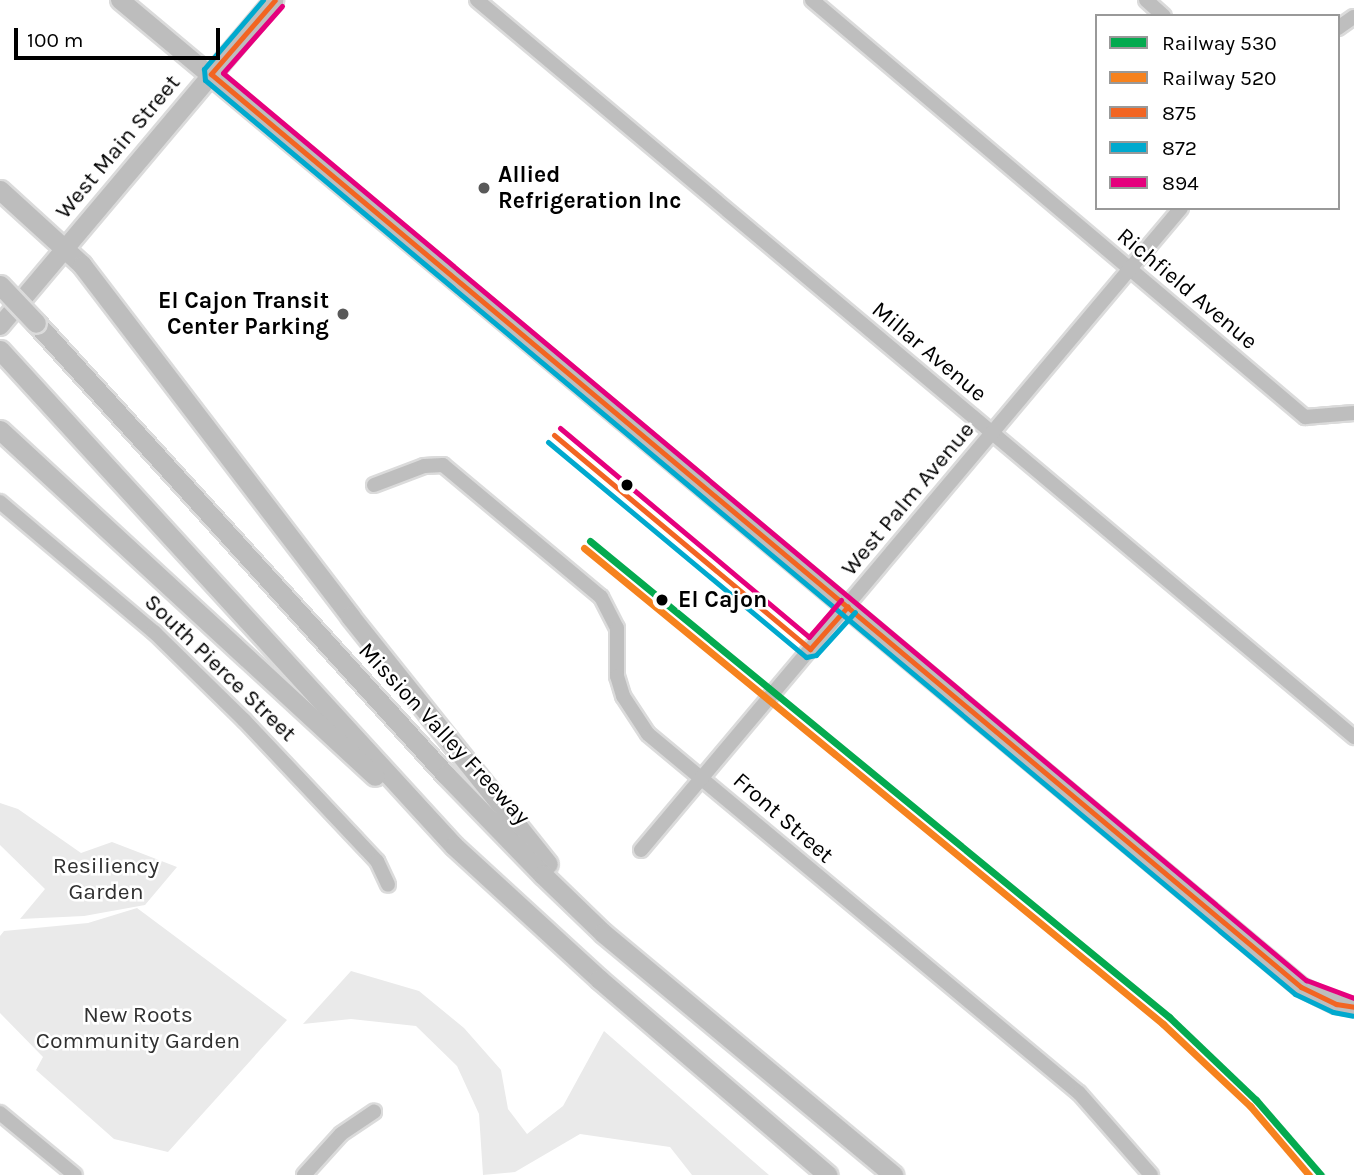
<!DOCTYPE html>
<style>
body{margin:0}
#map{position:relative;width:1354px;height:1175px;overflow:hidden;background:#fff;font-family:Karla,sans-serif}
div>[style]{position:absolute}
.green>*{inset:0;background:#eaeaea}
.roads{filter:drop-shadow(2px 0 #dbdbdb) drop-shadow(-2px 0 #dbdbdb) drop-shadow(0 2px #dbdbdb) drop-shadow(0 -2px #dbdbdb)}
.minor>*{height:14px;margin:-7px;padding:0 7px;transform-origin:7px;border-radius:7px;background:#bebebe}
.major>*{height:18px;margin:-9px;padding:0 9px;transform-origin:9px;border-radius:9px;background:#bdbdbd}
.highway>*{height:19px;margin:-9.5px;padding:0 9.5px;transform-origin:9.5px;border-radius:9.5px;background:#bdbdbd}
.bridges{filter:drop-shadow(2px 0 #dbdbdb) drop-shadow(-2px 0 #dbdbdb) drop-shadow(0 2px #dbdbdb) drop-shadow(0 -2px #dbdbdb)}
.highway-bridge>*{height:19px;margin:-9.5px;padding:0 9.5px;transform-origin:9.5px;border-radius:9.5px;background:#bdbdbd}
.bus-1>*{height:5px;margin:-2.5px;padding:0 2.5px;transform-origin:2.5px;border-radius:2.5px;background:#f26522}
.bus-2>*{height:5px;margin:-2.5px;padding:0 2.5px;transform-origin:2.5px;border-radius:2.5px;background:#00a9ce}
.bus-3>*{height:5px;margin:-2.5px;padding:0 2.5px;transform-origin:2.5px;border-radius:2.5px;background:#e5007d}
.rail-1>*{height:7px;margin:-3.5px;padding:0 3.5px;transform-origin:3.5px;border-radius:3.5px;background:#04aa4f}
.rail-2>*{height:7px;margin:-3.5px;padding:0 3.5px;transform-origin:3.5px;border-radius:3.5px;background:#f6821e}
.dots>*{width:19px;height:19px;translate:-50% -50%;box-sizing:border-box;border:4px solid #fff;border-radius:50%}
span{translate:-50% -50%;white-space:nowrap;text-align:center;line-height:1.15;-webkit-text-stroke:5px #fff;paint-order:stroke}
.street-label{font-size:23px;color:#000}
.poi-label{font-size:23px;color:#000;font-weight:700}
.left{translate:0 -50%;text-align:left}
.right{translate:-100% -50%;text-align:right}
.stop-label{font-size:23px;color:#000;font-weight:700}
.park-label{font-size:23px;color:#303030}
.legend{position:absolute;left:1095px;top:14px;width:245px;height:196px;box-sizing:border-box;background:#fff;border:2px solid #999;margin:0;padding:9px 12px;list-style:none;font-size:21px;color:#000}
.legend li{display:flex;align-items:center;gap:14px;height:35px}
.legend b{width:35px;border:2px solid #999}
.scale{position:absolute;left:14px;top:28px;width:206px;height:32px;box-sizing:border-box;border:4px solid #000;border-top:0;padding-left:9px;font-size:21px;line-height:24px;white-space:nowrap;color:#000;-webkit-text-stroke:5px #fff;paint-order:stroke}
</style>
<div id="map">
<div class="green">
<div style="clip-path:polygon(0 803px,18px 809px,81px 853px,112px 842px,177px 867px,145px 905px,84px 916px,20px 919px,45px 889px,0 845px)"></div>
<div style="clip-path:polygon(137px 908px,287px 1020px,168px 1152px,114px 1139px,36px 1070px,43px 1057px,0 1013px,0 936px,4px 931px,88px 923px)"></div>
<div style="clip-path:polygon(351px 971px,419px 991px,464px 1028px,501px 1070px,508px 1109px,527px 1134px,563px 1106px,604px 1031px,769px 1175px,692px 1175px,670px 1147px,580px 1134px,515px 1172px,483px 1175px,479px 1114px,457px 1066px,416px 1026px,351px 1019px,303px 1024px)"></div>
</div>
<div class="roads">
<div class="minor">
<div style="left:477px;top:0;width:1146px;rotate:40.04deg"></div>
<div style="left:812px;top:0;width:646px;rotate:40.23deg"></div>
<div style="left:1305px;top:417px;width:49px;rotate:-4.7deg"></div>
<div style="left:1146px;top:0;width:24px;rotate:42deg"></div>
<div style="left:1338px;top:28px;width:19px;rotate:-35deg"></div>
<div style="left:374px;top:485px;width:53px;rotate:-20.8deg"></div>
<div style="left:424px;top:466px;width:19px;rotate:-3deg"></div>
<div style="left:443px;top:465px;width:206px;rotate:39.9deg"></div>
<div style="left:601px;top:597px;width:35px;rotate:63deg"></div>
<div style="left:617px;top:628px;width:48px;rotate:90deg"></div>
<div style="left:617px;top:676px;width:21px;rotate:73deg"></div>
<div style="left:623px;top:696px;width:45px;rotate:56.7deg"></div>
<div style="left:648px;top:734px;width:561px;rotate:39.79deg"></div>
<div style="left:1079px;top:1093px;width:109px;rotate:48.7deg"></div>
<div style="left:0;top:502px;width:202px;rotate:40.2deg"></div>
<div style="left:154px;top:632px;width:126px;rotate:44.4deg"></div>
<div style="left:244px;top:720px;width:194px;rotate:46.7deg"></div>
<div style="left:377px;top:861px;width:26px;rotate:65deg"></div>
<div style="left:641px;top:850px;width:839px;rotate:-49.93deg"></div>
<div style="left:0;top:1113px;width:97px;rotate:39.6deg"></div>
<div style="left:304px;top:1175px;width:55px;rotate:-47.9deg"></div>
<div style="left:341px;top:1134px;width:40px;rotate:-34deg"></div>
</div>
<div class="major">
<div style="left:120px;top:0;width:1539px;rotate:39.89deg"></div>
<div style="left:1301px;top:987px;width:39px;rotate:26deg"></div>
<div style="left:1336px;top:1004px;width:18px;rotate:9deg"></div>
<div style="left:0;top:326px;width:426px;rotate:-49.9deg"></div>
</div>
<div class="highway">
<div style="left:0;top:190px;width:111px;rotate:42.4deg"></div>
<div style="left:82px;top:265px;width:442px;rotate:52.6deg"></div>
<div style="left:350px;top:616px;width:317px;rotate:51.4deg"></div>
<div style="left:36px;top:323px;width:610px;rotate:47.79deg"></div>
<div style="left:446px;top:775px;width:139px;rotate:45.9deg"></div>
<div style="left:543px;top:875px;width:83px;rotate:44deg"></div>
<div style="left:603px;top:933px;width:378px;rotate:39.8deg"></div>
<div style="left:0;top:350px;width:672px;rotate:47.53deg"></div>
<div style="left:454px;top:846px;width:197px;rotate:42.5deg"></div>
<div style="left:599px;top:979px;width:301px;rotate:40.6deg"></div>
<div style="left:0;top:430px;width:510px;rotate:42.7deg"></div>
</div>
</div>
<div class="bridges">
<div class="highway-bridge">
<div style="left:0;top:285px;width:52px;rotate:46.5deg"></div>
</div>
</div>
<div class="bus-1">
<div style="left:275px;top:0;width:98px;rotate:130.9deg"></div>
<div style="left:211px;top:74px;width:1422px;rotate:39.95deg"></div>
<div style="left:1301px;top:987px;width:39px;rotate:26deg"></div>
<div style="left:1336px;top:1004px;width:18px;rotate:9deg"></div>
<div style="left:554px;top:435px;width:334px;rotate:39.9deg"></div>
<div style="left:810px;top:649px;width:57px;rotate:-48.5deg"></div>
</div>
<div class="bus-2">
<div style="left:263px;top:0;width:91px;rotate:130.5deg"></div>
<div style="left:204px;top:69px;width:11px;rotate:85deg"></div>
<div style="left:205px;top:80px;width:1422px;rotate:39.98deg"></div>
<div style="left:1295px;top:994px;width:42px;rotate:25.3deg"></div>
<div style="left:1333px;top:1012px;width:20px;rotate:11deg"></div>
<div style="left:548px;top:442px;width:336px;rotate:39.8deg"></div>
<div style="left:806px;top:657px;width:10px;rotate:-11deg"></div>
<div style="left:816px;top:655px;width:58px;rotate:-47.8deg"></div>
</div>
<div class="bus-3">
<div style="left:282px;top:6px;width:89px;rotate:131.4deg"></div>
<div style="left:223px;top:73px;width:1413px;rotate:39.95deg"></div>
<div style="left:1306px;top:980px;width:51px;rotate:20.6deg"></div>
<div style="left:560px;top:428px;width:325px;rotate:40deg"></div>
<div style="left:809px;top:637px;width:49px;rotate:-49.1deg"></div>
</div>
<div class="rail-1">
<div style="left:590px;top:541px;width:750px;rotate:39.42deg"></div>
<div style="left:1169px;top:1017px;width:120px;rotate:43.7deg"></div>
<div style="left:1256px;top:1100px;width:99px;rotate:49.1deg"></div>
</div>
<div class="rail-2">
<div style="left:584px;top:548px;width:750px;rotate:39.42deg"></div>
<div style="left:1163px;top:1024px;width:120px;rotate:43.3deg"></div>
<div style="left:1250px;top:1106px;width:91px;rotate:49.5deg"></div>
</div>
<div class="dots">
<div style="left:484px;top:188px;background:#595959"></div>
<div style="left:343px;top:314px;background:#595959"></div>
<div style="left:627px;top:485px;background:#000"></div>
<div style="left:662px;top:600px;background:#000"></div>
</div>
<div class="street-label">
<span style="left:118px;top:147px;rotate:-50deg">West Main Street</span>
<span style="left:1187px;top:289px;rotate:40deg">Richfield Avenue</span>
<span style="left:929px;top:352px;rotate:40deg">Millar Avenue</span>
<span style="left:908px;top:499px;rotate:-50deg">West Palm Avenue</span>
<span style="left:220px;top:668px;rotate:44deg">South Pierce Street</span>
<span style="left:444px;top:734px;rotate:47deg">Mission Valley Freeway</span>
<span style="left:783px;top:818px;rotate:41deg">Front Street</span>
</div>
<div class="poi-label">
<span class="left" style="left:498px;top:188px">Allied<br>Refrigeration Inc</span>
<span class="right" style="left:329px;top:314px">El Cajon Transit<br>Center Parking</span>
</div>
<div class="stop-label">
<span class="left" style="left:678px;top:600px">El Cajon</span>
</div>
<div class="park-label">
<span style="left:106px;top:879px">Resiliency<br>Garden</span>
<span style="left:138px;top:1028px">New Roots<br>Community Garden</span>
</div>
<ul class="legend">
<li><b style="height:9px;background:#04aa4f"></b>Railway 530</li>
<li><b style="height:9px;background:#f6821e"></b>Railway 520</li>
<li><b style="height:9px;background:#f26522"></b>875</li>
<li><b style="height:9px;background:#00a9ce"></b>872</li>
<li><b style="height:9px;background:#e5007d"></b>894</li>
</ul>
<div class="scale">100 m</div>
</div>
